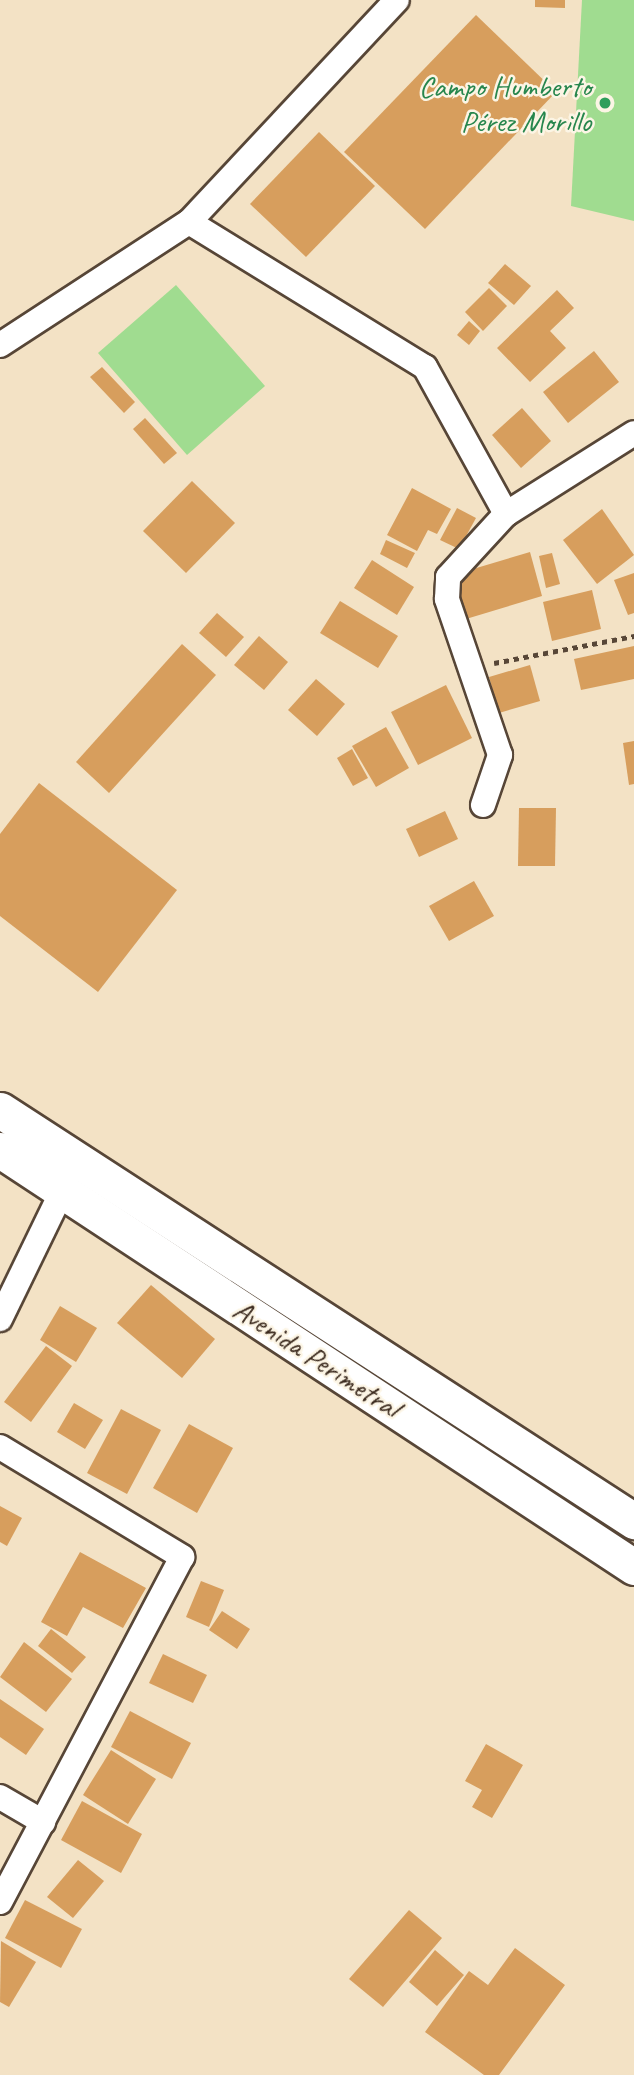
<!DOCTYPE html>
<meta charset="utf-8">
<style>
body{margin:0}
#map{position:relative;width:634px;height:2075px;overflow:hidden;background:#f3e2c5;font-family:Caveat,sans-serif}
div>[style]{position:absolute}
.green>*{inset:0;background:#a0dc90}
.building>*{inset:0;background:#d79e5d}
.path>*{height:4.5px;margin-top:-2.25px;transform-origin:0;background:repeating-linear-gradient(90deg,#574637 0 5px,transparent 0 10px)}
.roads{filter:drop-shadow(2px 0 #574637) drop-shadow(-2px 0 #574637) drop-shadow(0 2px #574637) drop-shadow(0 -2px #574637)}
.minor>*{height:24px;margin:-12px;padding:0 12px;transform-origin:12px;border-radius:12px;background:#fff}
.secondary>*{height:35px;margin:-17.5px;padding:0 17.5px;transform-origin:17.5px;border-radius:17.5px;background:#fff}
.dots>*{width:19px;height:19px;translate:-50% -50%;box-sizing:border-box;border:4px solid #fcf5e5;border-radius:50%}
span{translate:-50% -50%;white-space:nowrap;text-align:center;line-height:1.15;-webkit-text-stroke:5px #fcf5e5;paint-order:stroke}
.leisure-label{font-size:30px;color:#27864d}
.right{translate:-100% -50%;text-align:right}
.street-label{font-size:30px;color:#3b2a1e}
</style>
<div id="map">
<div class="green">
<div style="clip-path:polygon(582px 0,634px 0,634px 221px,571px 206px)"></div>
<div style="clip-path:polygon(176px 285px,265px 386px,187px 455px,98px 353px)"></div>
</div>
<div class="building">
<div style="clip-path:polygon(535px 0,565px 0,565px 8px,535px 7px)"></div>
<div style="clip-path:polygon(476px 15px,556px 92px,425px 229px,344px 152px)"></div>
<div style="clip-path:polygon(319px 132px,375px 186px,306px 257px,250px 204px)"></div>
<div style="clip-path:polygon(505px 264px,531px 286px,514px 305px,488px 283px)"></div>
<div style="clip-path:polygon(489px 288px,507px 306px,483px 331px,465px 312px)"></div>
<div style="clip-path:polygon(557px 290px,574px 308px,550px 331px,566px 348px,530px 382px,497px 348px)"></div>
<div style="clip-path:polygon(469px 321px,480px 331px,469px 345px,457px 335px)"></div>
<div style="clip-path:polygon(594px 351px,619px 382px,568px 423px,543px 392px)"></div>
<div style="clip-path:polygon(102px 367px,135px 402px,124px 413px,90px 377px)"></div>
<div style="clip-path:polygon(522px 408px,551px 441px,521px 468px,492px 435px)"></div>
<div style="clip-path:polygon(145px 418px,177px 453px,164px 464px,133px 429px)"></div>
<div style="clip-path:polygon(192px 481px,235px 523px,186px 573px,143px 531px)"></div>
<div style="clip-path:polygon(412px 488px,451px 509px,437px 534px,428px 530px,417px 551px,387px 535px)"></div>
<div style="clip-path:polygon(457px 508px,476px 518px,459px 549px,440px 540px)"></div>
<div style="clip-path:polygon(602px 509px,634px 555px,597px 584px,563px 540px)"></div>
<div style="clip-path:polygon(386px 540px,415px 553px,407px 568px,380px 554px)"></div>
<div style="clip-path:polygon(530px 552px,542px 596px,466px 619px,453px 575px)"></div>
<div style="clip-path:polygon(552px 553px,560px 584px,546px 588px,539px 556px)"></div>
<div style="clip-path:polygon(372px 560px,414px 587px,397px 615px,354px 588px)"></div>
<div style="clip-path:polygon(634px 573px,634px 613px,628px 615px,614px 580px)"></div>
<div style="clip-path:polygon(592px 590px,601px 629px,552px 641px,543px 602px)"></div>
<div style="clip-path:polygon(340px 601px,398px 636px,378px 668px,320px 633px)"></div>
<div style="clip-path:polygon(217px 613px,244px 637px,226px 657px,199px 633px)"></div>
<div style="clip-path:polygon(259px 636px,288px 662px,264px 690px,234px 665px)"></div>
<div style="clip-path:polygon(182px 644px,216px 675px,109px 793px,76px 762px)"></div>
<div style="clip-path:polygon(634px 646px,634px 679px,581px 690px,574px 659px)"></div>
<div style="clip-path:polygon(530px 665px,540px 701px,499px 713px,489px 677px)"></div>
<div style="clip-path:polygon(316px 679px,345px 704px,317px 736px,288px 710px)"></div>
<div style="clip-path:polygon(446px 685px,472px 738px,418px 765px,391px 712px)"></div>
<div style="clip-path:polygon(386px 727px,409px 768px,376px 787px,352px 746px)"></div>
<div style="clip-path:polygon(634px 741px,634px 784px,629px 785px,623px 743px)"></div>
<div style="clip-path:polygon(352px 749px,368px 778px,353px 786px,337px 758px)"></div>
<div style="clip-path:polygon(39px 783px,177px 890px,98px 992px,0 916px,0 834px)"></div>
<div style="clip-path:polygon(519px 808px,556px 808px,555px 866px,518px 866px)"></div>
<div style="clip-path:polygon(445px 811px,458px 839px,419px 857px,406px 829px)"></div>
<div style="clip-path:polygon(474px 881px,494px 916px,449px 941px,429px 906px)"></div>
<div style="clip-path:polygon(151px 1285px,215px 1339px,182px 1378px,117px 1323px)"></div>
<div style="clip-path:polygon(60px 1306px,97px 1328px,76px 1362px,40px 1340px)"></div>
<div style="clip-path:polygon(46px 1346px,72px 1366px,31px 1422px,4px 1402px)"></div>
<div style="clip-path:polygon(74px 1403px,103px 1420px,85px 1449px,57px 1432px)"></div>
<div style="clip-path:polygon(121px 1409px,161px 1430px,127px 1494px,87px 1473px)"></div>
<div style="clip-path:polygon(189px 1424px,233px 1448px,197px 1513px,153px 1488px)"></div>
<div style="clip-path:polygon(0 1506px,22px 1518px,7px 1546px,0 1542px)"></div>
<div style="clip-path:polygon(80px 1552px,146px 1588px,123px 1628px,83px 1607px,67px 1636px,41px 1622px)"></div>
<div style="clip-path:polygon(201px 1581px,224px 1590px,209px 1627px,186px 1617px)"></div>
<div style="clip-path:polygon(222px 1611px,250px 1629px,237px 1649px,209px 1630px)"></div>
<div style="clip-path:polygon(51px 1629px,86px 1657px,72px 1673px,38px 1646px)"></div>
<div style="clip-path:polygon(24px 1642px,72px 1679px,46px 1712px,0 1677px)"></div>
<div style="clip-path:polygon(163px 1654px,207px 1675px,193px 1703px,149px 1683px)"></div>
<div style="clip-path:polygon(0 1699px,44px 1729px,26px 1755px,0 1737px)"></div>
<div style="clip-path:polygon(130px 1711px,191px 1743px,172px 1779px,111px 1747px)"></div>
<div style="clip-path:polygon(486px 1744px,523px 1765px,492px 1818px,472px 1807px,482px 1790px,465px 1781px)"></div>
<div style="clip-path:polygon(111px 1750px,156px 1779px,128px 1824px,83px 1795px)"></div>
<div style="clip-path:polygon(82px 1801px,142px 1834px,121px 1873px,61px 1840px)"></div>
<div style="clip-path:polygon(78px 1860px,104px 1881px,73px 1918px,47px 1897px)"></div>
<div style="clip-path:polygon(25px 1900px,82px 1929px,61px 1968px,5px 1938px)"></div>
<div style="clip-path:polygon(409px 1910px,442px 1938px,383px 2007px,349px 1979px)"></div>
<div style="clip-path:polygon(1px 1941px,36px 1962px,9px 2007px,0 2002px)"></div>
<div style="clip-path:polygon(515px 1948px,565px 1985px,499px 2075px,484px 2075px,425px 2032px,469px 1971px,488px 1985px)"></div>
<div style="clip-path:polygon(435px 1950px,464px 1975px,437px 2006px,409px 1982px)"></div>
</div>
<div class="path">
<div style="left:494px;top:663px;width:143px;rotate:-10.9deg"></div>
</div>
<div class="roads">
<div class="minor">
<div style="left:189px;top:222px;width:277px;rotate:31.6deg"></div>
<div style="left:425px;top:367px;width:168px;rotate:61.1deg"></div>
<div style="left:506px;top:514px;width:151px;rotate:-32.3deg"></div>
<div style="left:0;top:345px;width:225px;rotate:-33.1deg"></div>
<div style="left:189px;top:222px;width:304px;rotate:-46.9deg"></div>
<div style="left:483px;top:805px;width:53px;rotate:-71.2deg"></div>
<div style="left:500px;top:755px;width:165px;rotate:-108.8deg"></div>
<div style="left:447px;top:599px;width:22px;rotate:-87deg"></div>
<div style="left:448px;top:577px;width:86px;rotate:-47.4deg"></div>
<div style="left:0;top:1319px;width:144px;rotate:-64.1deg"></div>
<div style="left:0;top:1447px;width:213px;rotate:31.1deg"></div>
<div style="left:182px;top:1557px;width:390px;rotate:117.8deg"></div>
<div style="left:0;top:1797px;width:50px;rotate:30.2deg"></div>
</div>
<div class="secondary">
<div style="left:0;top:1110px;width:756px;rotate:32.95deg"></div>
<div style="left:0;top:1150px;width:759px;rotate:33.33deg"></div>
</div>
</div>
<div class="dots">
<div style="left:605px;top:103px;background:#2e9e5b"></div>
</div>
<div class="leisure-label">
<span class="right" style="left:591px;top:103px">Campo Humberto<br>Pérez Morillo</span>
</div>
<div class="street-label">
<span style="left:317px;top:1358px;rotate:33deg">Avenida Perimetral</span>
</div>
</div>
